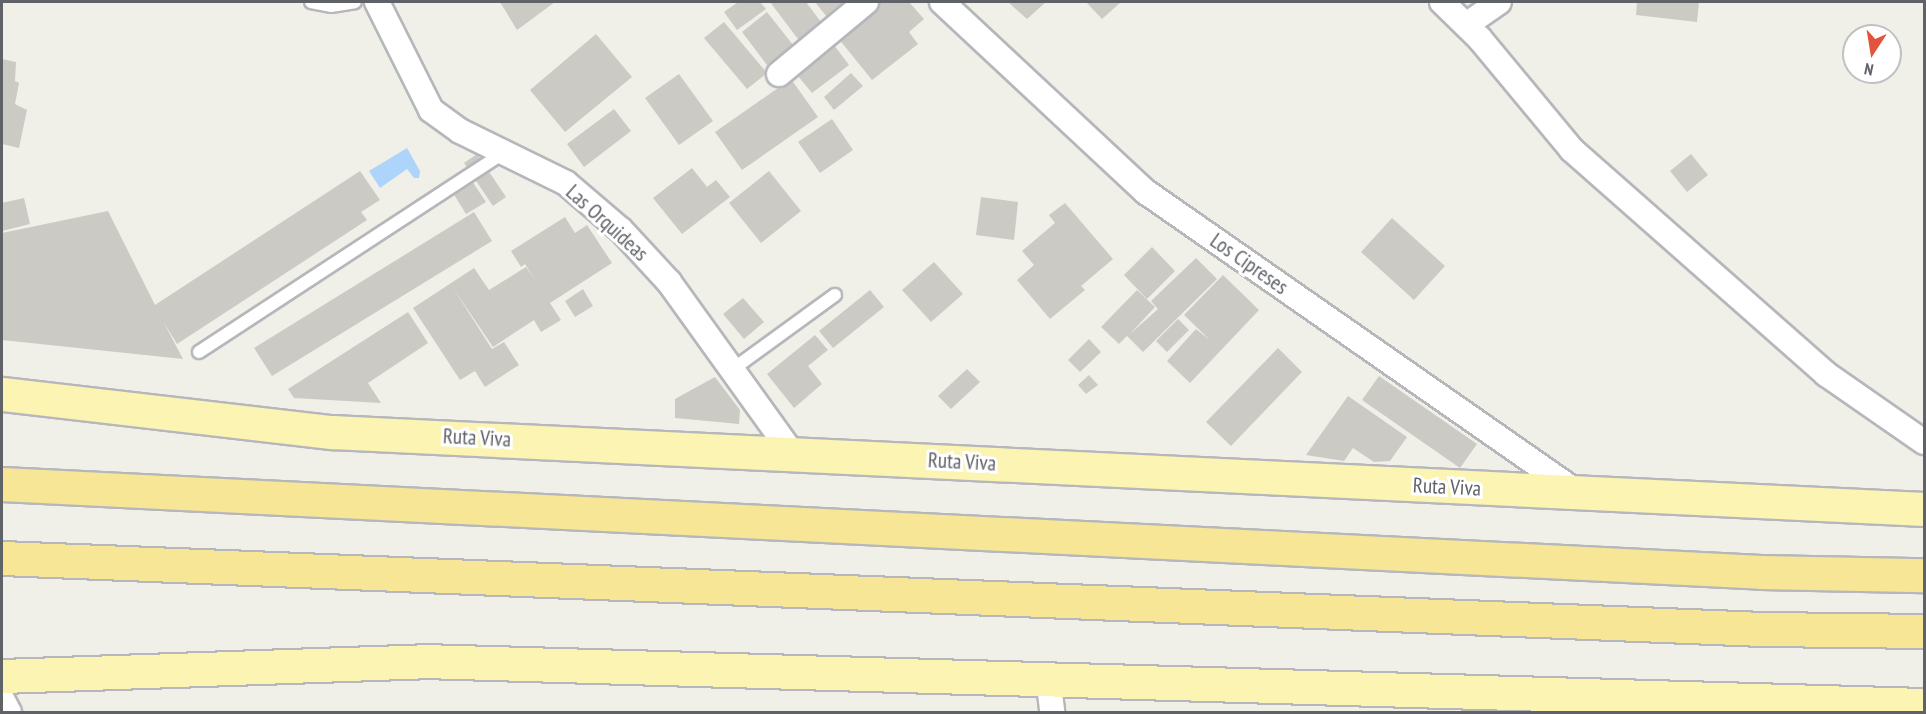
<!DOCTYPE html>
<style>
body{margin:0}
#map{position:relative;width:1926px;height:714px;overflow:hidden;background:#f0efe8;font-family:"PT Sans Narrow",sans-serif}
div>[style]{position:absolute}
.water>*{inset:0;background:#add4fb}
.building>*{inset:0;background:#cccac4}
.roads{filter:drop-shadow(2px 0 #b5b7bb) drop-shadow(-2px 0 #b5b7bb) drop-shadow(0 2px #b5b7bb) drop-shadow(0 -2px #b5b7bb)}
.lane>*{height:12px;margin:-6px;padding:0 6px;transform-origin:6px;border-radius:6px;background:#fff}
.street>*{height:24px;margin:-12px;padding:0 12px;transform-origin:12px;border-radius:12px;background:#fff}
.primary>*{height:33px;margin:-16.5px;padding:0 16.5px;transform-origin:16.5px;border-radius:16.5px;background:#fbf4b2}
.highway>*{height:33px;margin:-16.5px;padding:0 16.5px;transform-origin:16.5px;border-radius:16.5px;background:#f8e697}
span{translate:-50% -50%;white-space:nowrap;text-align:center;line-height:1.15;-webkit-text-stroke:6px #fff;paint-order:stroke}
.street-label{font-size:21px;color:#5f6267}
.frame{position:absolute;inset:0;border:3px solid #5f6267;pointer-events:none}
.north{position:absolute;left:1842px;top:24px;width:60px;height:60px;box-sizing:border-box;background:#fff;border:2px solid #bfc0c2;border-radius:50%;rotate:192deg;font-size:16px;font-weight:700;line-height:24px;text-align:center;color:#5f6267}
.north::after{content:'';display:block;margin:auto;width:21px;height:27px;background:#e1543d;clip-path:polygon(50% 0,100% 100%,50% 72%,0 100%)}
</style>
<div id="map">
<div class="water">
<div style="clip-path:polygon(407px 148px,420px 171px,419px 178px,414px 178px,407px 169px,380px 188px,369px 171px)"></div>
</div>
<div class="building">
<div style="clip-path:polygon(500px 2px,555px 2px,517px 30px)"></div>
<div style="clip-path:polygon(738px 2px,760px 2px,766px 9px,737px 30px,724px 12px)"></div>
<div style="clip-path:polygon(770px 2px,806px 2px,824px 26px,801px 43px)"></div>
<div style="clip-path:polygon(815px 2px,842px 2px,844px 4px,827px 17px)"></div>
<div style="clip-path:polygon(874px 2px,909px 2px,924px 19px,909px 32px,918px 44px,872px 80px,834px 33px)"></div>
<div style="clip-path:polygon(1008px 2px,1046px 2px,1027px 19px)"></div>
<div style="clip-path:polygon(1086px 2px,1121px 2px,1102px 19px)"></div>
<div style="clip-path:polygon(1637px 2px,1699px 2px,1697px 22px,1636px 15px)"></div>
<div style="clip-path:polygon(767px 12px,793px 45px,767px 65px,742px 32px)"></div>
<div style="clip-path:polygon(724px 22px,767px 73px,747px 89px,704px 38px)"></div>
<div style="clip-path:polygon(596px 34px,632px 77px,565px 132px,530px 90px)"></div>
<div style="clip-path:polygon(831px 41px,849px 65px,812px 93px,793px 70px)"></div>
<div style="clip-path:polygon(2px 59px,16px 62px,15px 81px,19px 83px,15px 104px,27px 110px,19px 148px,2px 144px)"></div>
<div style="clip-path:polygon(851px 73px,863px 86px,834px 110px,824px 97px)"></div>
<div style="clip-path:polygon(679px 74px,713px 121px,679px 145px,645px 98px)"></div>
<div style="clip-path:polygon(791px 79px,818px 117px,742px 170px,715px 132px)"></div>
<div style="clip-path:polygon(614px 109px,631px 131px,584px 167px,567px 144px)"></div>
<div style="clip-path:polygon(832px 119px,853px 150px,820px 173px,798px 142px)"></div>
<div style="clip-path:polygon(477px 154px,506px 197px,493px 206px,464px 163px)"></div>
<div style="clip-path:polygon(1691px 154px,1708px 175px,1687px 192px,1670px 171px)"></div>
<div style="clip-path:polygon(692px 168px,707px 187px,716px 180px,730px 197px,682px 234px,653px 198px)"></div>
<div style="clip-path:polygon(360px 171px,380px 200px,361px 212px,367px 220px,177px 344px,163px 321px,183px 359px,2px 340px,2px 233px,108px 211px,155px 305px)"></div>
<div style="clip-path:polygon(769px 171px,801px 211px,761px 243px,729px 203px)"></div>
<div style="clip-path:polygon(472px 181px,486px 202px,466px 214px,453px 193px)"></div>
<div style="clip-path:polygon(981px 197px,1018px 202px,1014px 240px,976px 235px)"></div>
<div style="clip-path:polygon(24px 198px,30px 224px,2px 231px,2px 203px)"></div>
<div style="clip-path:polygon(1065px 203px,1113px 259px,1081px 286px,1085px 290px,1050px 319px,1017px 280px,1034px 265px,1022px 251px,1055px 223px,1049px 215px)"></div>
<div style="clip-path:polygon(474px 212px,492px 241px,272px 376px,254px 348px)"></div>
<div style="clip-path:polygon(565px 217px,575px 233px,587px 225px,612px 263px,550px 303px,561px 320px,541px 332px,534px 320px,493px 347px,453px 288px,492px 349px,504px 342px,519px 365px,485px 387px,475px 371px,460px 380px,413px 308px,474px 268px,489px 290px,526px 267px,535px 280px,525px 264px,521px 267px,511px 251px)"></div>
<div style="clip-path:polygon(1392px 218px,1445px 266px,1414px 300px,1361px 252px)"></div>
<div style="clip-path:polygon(1152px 247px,1175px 271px,1147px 299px,1124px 275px)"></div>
<div style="clip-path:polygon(1196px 258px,1217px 279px,1143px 352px,1127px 336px,1119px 344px,1101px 327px,1137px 290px,1155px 307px,1130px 334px,1158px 309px,1151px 301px)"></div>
<div style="clip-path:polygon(934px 262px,963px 294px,931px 322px,902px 290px)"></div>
<div style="clip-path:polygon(1223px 275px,1259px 310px,1190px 383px,1167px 361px,1196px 329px,1210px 340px,1184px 315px)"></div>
<div style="clip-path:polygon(583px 289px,593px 306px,575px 317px,565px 301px)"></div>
<div style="clip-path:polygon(870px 290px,884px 307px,833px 348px,819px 331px)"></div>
<div style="clip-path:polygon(743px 298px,764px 322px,744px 339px,723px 314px)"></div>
<div style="clip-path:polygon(408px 312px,428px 343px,368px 383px,381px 403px,294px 398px,288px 389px)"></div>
<div style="clip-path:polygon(1178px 319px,1189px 330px,1167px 352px,1156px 341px)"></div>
<div style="clip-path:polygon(815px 335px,828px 350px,808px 366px,822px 384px,794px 408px,767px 374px)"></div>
<div style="clip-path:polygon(1089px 339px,1101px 352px,1080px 372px,1068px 360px)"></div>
<div style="clip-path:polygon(1278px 348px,1302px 372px,1231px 446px,1206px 422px)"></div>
<div style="clip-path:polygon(967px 369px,980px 382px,951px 409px,938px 396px)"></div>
<div style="clip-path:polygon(1089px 375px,1098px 385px,1086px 394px,1078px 385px)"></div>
<div style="clip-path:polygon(1379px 376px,1477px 444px,1460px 468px,1362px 400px)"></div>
<div style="clip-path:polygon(715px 377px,740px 410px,739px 424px,675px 418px,675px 399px)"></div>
<div style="clip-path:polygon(1348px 396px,1407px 437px,1390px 461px,1374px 462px,1353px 448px,1344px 461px,1306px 455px)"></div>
</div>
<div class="roads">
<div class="lane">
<div style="left:311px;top:2px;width:20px;rotate:11deg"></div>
<div style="left:331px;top:6px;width:24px;rotate:-9deg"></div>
<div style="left:199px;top:352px;width:363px;rotate:-33.2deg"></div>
<div style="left:733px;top:369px;width:126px;rotate:-36deg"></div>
</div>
<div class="street">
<div style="left:377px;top:2px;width:121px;rotate:63.4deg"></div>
<div style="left:431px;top:110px;width:36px;rotate:36deg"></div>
<div style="left:460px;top:131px;width:118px;rotate:26.1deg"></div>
<div style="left:566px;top:183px;width:72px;rotate:40.5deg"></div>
<div style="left:621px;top:230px;width:71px;rotate:47.3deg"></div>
<div style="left:669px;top:282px;width:211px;rotate:54.3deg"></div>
<div style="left:942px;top:2px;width:279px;rotate:43deg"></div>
<div style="left:1146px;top:192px;width:527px;rotate:34.87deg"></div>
<div style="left:1442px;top:2px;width:53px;rotate:44.2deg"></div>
<div style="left:1480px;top:39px;width:144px;rotate:50.3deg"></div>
<div style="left:1572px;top:150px;width:339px;rotate:41.4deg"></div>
<div style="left:1826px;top:374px;width:119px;rotate:34.8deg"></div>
<div style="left:1466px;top:25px;width:40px;rotate:-34.9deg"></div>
<div style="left:779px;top:74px;width:113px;rotate:-39.6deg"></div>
<div style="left:1048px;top:677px;width:35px;rotate:83deg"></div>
<div style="left:2px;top:699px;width:15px;rotate:62deg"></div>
</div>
<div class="primary">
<div style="left:2px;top:394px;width:332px;rotate:6.6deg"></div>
<div style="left:332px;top:432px;width:1594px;rotate:2.77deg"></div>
<div style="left:2px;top:676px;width:421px;rotate:-2deg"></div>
<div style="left:423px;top:661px;width:1502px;rotate:1.68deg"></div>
</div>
<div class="highway">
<div style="left:2px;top:484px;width:1761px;rotate:2.86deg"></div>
<div style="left:1761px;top:572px;width:163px;rotate:1.1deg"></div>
<div style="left:2px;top:558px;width:1763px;rotate:2.31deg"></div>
<div style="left:1764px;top:629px;width:160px;rotate:0.7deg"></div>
</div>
</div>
<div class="street-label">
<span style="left:607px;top:223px;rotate:42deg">Las Orquideas</span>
<span style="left:1249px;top:264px;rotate:35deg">Los Cipreses</span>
<span style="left:477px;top:438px;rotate:3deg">Ruta Viva</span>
<span style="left:962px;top:462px;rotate:3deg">Ruta Viva</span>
<span style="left:1447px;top:487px;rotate:3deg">Ruta Viva</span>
</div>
<div class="frame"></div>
<div class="north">N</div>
</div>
